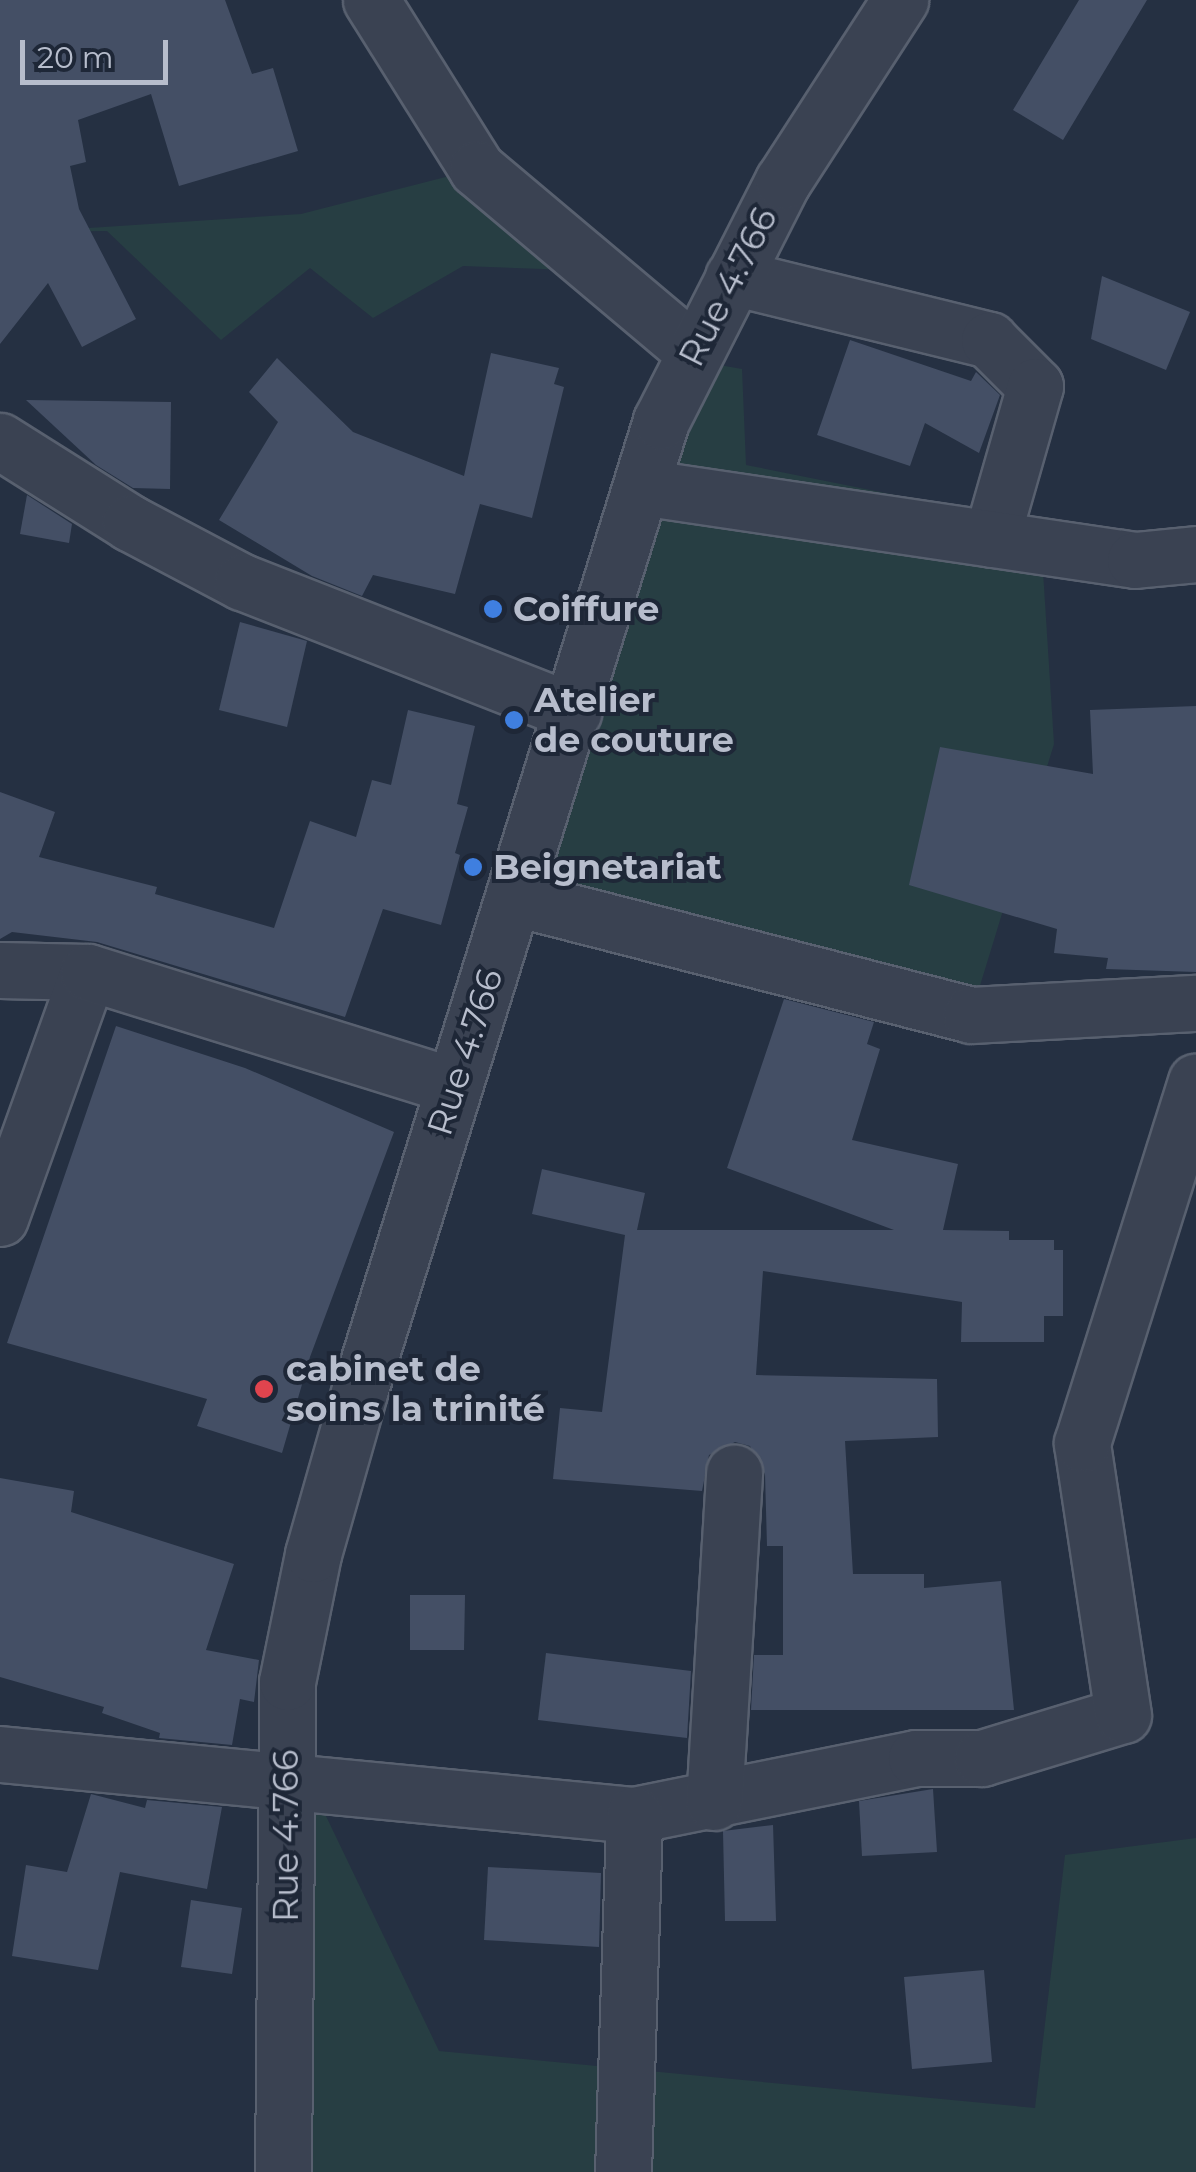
<!DOCTYPE html>
<meta charset="utf-8">
<style>
body{margin:0}
#map{position:relative;width:1196px;height:2172px;overflow:hidden;background:#253042;font-family:Montserrat,sans-serif}
div>[style]{position:absolute}
.green>*{inset:0;background:#273e43}
.building>*{inset:0;background:#444f65}
.roads{filter:drop-shadow(2px 0 #58606f) drop-shadow(-2px 0 #58606f) drop-shadow(0 2px #58606f) drop-shadow(0 -2px #58606f)}
.minor>*{height:55px;margin:-27.5px;padding:0 27.5px;transform-origin:27.5px;border-radius:27.5px;background:#3a4252}
.dots>*{width:28px;height:28px;translate:-50% -50%;box-sizing:border-box;border:5px solid #1e2737;border-radius:50%}
span{translate:-50% -50%;white-space:nowrap;text-align:center;line-height:1.15;-webkit-text-stroke:8px #1e2737;paint-order:stroke}
.street-label{font-size:35px;color:#b7bdcc}
.poi-label{font-size:35px;color:#b7bdcc;font-weight:700}
.left{translate:0 -50%;text-align:left}
.scale{position:absolute;left:20px;top:40px;width:148px;height:45px;box-sizing:border-box;border:5px solid #b7bdcc;border-top:0;padding-left:12px;font-size:30px;line-height:35px;white-space:nowrap;color:#b7bdcc;-webkit-text-stroke:8px #1e2737;paint-order:stroke}
</style>
<div id="map">
<div class="green">
<div style="clip-path:polygon(477px 169px,697px 361px,742px 369px,746px 465px,1040px 524px,1054px 744px,971px 1015px,516px 898px,692px 369px,570px 270px,463px 266px,373px 318px,310px 268px,221px 340px,107px 231px,28px 232px,301px 214px)"></div>
<div style="clip-path:polygon(286px 1733px,439px 2051px,1035px 2108px,1065px 1855px,1196px 1838px,1196px 2172px,283px 2172px)"></div>
</div>
<div class="building">
<div style="clip-path:polygon(0 0,225px 0,252px 74px,273px 68px,298px 151px,179px 186px,151px 94px,78px 120px,86px 162px,70px 166px,79px 209px,136px 319px,82px 347px,48px 283px,0 344px)"></div>
<div style="clip-path:polygon(1079px 0,1147px 0,1063px 140px,1013px 110px)"></div>
<div style="clip-path:polygon(1102px 276px,1190px 312px,1166px 370px,1091px 339px)"></div>
<div style="clip-path:polygon(850px 340px,971px 381px,976px 372px,1000px 395px,979px 453px,925px 423px,910px 466px,817px 435px)"></div>
<div style="clip-path:polygon(491px 353px,559px 368px,554px 384px,564px 387px,532px 518px,480px 504px,455px 594px,373px 575px,362px 596px,312px 576px,219px 520px,278px 422px,249px 392px,277px 358px,353px 432px,464px 476px)"></div>
<div style="clip-path:polygon(26px 400px,171px 402px,170px 489px,133px 488px,96px 465px)"></div>
<div style="clip-path:polygon(27px 495px,72px 524px,69px 543px,20px 534px)"></div>
<div style="clip-path:polygon(240px 622px,307px 641px,287px 727px,219px 710px)"></div>
<div style="clip-path:polygon(1196px 706px,1196px 972px,1106px 969px,1108px 958px,1054px 953px,1057px 929px,909px 885px,940px 747px,1093px 774px,1090px 710px)"></div>
<div style="clip-path:polygon(408px 710px,475px 726px,457px 804px,468px 807px,455px 853px,460px 855px,441px 925px,383px 909px,345px 1017px,97px 942px,12px 932px,0 939px,0 792px,55px 812px,39px 857px,157px 887px,155px 894px,274px 928px,310px 821px,356px 837px,372px 780px,391px 785px)"></div>
<div style="clip-path:polygon(784px 999px,874px 1022px,867px 1044px,880px 1049px,852px 1140px,958px 1164px,943px 1230px,1009px 1231px,1009px 1240px,1054px 1240px,1054px 1250px,1063px 1250px,1063px 1316px,1044px 1316px,1044px 1342px,961px 1342px,962px 1302px,763px 1271px,756px 1375px,937px 1379px,938px 1437px,845px 1441px,853px 1574px,924px 1574px,924px 1588px,1001px 1581px,1014px 1710px,751px 1710px,754px 1655px,783px 1655px,783px 1546px,767px 1546px,765px 1474px,750px 1446px,735px 1442px,709px 1455px,702px 1491px,553px 1479px,560px 1408px,602px 1412px,625px 1235px,532px 1214px,542px 1169px,645px 1193px,637px 1230px,894px 1230px,727px 1168px)"></div>
<div style="clip-path:polygon(116px 1026px,245px 1068px,394px 1132px,310px 1357px,282px 1453px,197px 1426px,207px 1399px,7px 1343px)"></div>
<div style="clip-path:polygon(0 1478px,74px 1491px,71px 1512px,234px 1564px,206px 1650px,259px 1660px,254px 1702px,240px 1699px,232px 1745px,159px 1738px,160px 1733px,102px 1713px,104px 1707px,0 1677px)"></div>
<div style="clip-path:polygon(410px 1595px,465px 1595px,464px 1650px,410px 1650px)"></div>
<div style="clip-path:polygon(546px 1653px,691px 1671px,687px 1738px,538px 1720px)"></div>
<div style="clip-path:polygon(933px 1789px,937px 1852px,862px 1856px,859px 1801px)"></div>
<div style="clip-path:polygon(91px 1794px,145px 1808px,147px 1800px,222px 1807px,207px 1889px,120px 1872px,98px 1970px,12px 1956px,26px 1865px,67px 1872px)"></div>
<div style="clip-path:polygon(773px 1825px,776px 1921px,725px 1921px,723px 1831px)"></div>
<div style="clip-path:polygon(488px 1867px,601px 1873px,599px 1947px,484px 1940px)"></div>
<div style="clip-path:polygon(191px 1900px,242px 1908px,232px 1974px,181px 1967px)"></div>
<div style="clip-path:polygon(984px 1970px,992px 2062px,912px 2069px,904px 1977px)"></div>
</div>
<div class="roads">
<div class="minor">
<div style="left:371px;top:0;width:199px;rotate:57.9deg"></div>
<div style="left:477px;top:169px;width:284px;rotate:40.1deg"></div>
<div style="left:733px;top:277px;width:264px;rotate:13.8deg"></div>
<div style="left:989px;top:340px;width:65px;rotate:45deg"></div>
<div style="left:1035px;top:386px;width:159px;rotate:106deg"></div>
<div style="left:0;top:441px;width:154px;rotate:32.2deg"></div>
<div style="left:130px;top:523px;width:127px;rotate:27.8deg"></div>
<div style="left:242px;top:582px;width:356px;rotate:21.4deg"></div>
<div style="left:641px;top:487px;width:499px;rotate:8.4deg"></div>
<div style="left:1135px;top:560px;width:61px;rotate:-5.6deg"></div>
<div style="left:516px;top:898px;width:470px;rotate:14.4deg"></div>
<div style="left:971px;top:1015px;width:225px;rotate:-3.1deg"></div>
<div style="left:0;top:970px;width:88px;rotate:1.3deg"></div>
<div style="left:0;top:1218px;width:261px;rotate:-70.3deg"></div>
<div style="left:88px;top:972px;width:382px;rotate:17.3deg"></div>
<div style="left:0;top:1754px;width:637px;rotate:5.5deg"></div>
<div style="left:634px;top:1815px;width:288px;rotate:-11.4deg"></div>
<div style="left:916px;top:1758px;width:66px"></div>
<div style="left:982px;top:1758px;width:147px;rotate:-17deg"></div>
<div style="left:1123px;top:1715px;width:275px;rotate:-98.6deg"></div>
<div style="left:1082px;top:1443px;width:379px;rotate:-72.5deg"></div>
<div style="left:714px;top:1802px;width:330px;rotate:-86.5deg"></div>
<div style="left:283px;top:2172px;width:490px;rotate:-89.5deg"></div>
<div style="left:287px;top:1682px;width:131px;rotate:-78.5deg"></div>
<div style="left:313px;top:1554px;width:172px;rotate:-74.1deg"></div>
<div style="left:360px;top:1389px;width:1014px;rotate:-72.73deg"></div>
<div style="left:661px;top:421px;width:269px;rotate:-63.1deg"></div>
<div style="left:783px;top:181px;width:216px;rotate:-57.1deg"></div>
<div style="left:623px;top:2172px;width:357px;rotate:-88.2deg"></div>
</div>
</div>
<div class="dots">
<div style="left:493px;top:609px;background:#3f7fe0"></div>
<div style="left:514px;top:720px;background:#3f7fe0"></div>
<div style="left:473px;top:867px;background:#3f7fe0"></div>
<div style="left:264px;top:1389px;background:#e0444e"></div>
</div>
<div class="street-label">
<span style="left:728px;top:287px;rotate:-63deg">Rue 4.766</span>
<span style="left:465px;top:1052px;rotate:-72deg">Rue 4.766</span>
<span style="left:286px;top:1836px;rotate:-90deg">Rue 4.766</span>
</div>
<div class="poi-label">
<span class="left" style="left:513px;top:609px">Coiffure</span>
<span class="left" style="left:534px;top:720px">Atelier<br>de couture</span>
<span class="left" style="left:493px;top:867px">Beignetariat</span>
<span class="left" style="left:286px;top:1389px">cabinet de<br>soins la trinité</span>
</div>
<div class="scale">20 m</div>
</div>
